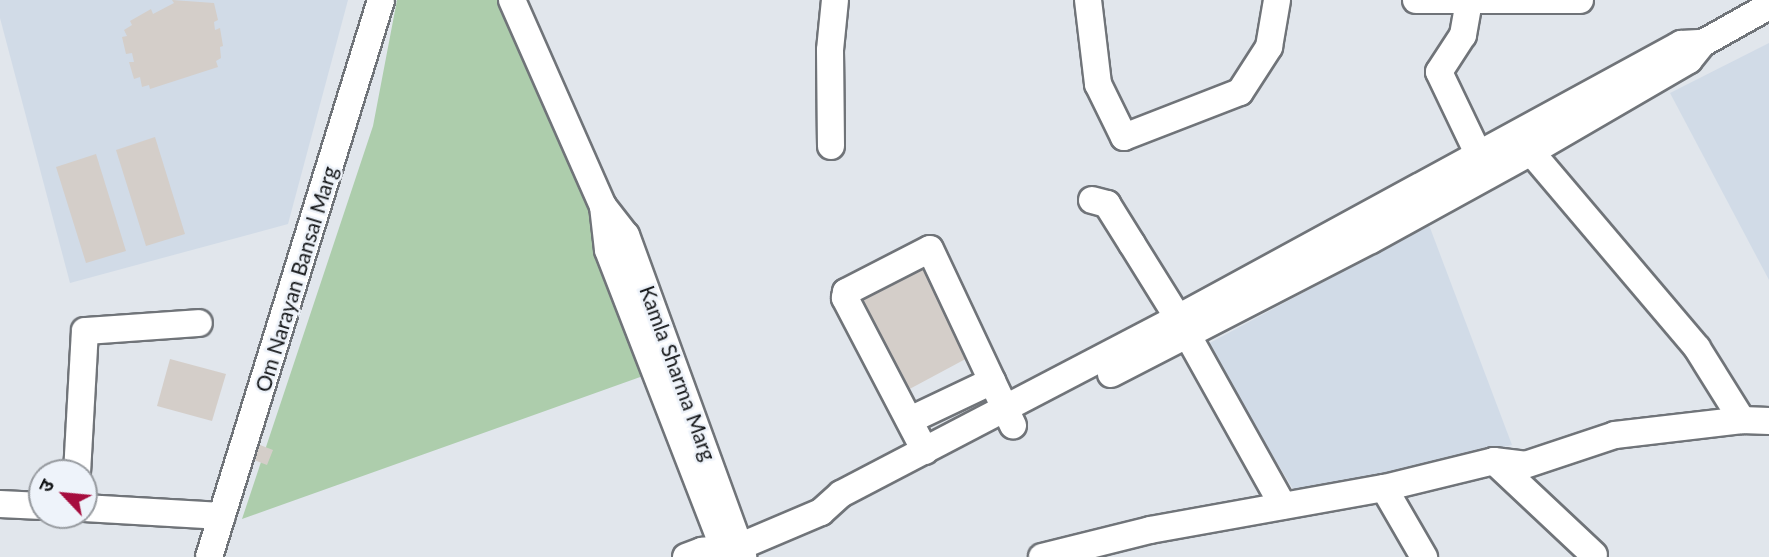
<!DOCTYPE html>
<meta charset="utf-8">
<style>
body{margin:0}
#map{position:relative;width:1769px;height:557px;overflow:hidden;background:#e1e6ec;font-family:Lato,"Noto Sans Devanagari",sans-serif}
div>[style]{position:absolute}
.built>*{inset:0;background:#d1dbe7}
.green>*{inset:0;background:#adcdac}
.building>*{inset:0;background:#d4cec9}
.roads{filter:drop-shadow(2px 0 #707479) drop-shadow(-2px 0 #707479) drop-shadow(0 2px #707479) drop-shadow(0 -2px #707479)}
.minor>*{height:26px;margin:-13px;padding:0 13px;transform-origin:13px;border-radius:13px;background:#fff}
span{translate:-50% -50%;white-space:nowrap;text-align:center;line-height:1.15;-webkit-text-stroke:5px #eef3fa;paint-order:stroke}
.street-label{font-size:21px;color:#141618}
.north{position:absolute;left:28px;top:459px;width:70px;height:70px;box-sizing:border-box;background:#eef3fa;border:2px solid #979ba0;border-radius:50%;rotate:296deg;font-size:19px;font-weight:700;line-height:28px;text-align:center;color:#141618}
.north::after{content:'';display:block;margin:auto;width:24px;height:32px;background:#a60d3e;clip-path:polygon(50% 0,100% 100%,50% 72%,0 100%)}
</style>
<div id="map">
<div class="built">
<div style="clip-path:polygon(0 0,348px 0,288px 224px,70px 283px,0 18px)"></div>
<div style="clip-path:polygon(1769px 43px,1769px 280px,1670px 93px)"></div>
<div style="clip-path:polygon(1429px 225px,1512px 445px,1296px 494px,1206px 345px)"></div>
</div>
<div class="green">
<div style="clip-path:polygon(397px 0,499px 0,657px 371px,242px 519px,373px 126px)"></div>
</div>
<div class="building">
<div style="clip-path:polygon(172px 0,214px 3px,218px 20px,214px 22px,215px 30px,220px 28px,223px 46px,220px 47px,221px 58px,216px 61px,218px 67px,150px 89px,149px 85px,142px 87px,140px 77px,134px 79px,129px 62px,134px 62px,132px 53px,126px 54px,122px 37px,127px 36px,124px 30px,132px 25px,130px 21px,151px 9px,153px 14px,174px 3px)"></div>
<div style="clip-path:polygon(155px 137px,185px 234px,146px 246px,116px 150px)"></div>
<div style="clip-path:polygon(96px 154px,126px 251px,86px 263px,56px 167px)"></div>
<div style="clip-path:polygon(924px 263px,973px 355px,904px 392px,855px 300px)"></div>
<div style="clip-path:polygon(170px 359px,226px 374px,212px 421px,157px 406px)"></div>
<div style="clip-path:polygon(255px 443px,273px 450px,267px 465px,249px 458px)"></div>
</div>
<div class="roads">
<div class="minor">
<div style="left:512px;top:0;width:225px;rotate:66.2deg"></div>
<div style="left:603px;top:206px;width:37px;rotate:52deg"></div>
<div style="left:626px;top:235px;width:343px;rotate:70deg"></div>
<div style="left:1088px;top:0;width:85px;rotate:83.2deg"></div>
<div style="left:1098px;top:84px;width:59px;rotate:63.9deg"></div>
<div style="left:1124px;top:137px;width:124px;rotate:-21.2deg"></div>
<div style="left:1240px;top:92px;width:54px;rotate:-57.2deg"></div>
<div style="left:1269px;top:47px;width:48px;rotate:-80.3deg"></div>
<div style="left:1416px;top:0;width:164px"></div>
<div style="left:1469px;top:1px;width:35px;rotate:100deg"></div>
<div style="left:1463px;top:35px;width:44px;rotate:123deg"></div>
<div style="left:1439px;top:72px;width:111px;rotate:64.4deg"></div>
<div style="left:1520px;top:139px;width:274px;rotate:49.7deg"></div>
<div style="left:1697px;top:348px;width:85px;rotate:58deg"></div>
<div style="left:831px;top:146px;width:96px;rotate:-90.6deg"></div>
<div style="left:830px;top:50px;width:50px;rotate:-84.3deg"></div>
<div style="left:1092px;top:200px;width:16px;rotate:15deg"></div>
<div style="left:1107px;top:204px;width:47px;rotate:58deg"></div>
<div style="left:1132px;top:244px;width:87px;rotate:58.1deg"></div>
<div style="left:1178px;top:318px;width:215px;rotate:60.8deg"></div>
<div style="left:603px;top:206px;width:44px;rotate:83.5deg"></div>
<div style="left:608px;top:250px;width:305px;rotate:68.8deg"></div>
<div style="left:1111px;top:374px;width:292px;rotate:-27.3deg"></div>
<div style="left:1371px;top:240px;width:183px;rotate:-28.8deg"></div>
<div style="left:1531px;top:152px;width:183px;rotate:-30.2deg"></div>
<div style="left:1689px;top:60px;width:22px;rotate:-51deg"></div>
<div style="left:1703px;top:43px;width:76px;rotate:-29.3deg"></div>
<div style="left:910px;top:420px;width:91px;rotate:-25.4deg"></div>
<div style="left:925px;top:451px;width:173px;rotate:-117.6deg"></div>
<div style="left:845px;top:298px;width:6px;rotate:-81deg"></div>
<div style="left:846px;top:292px;width:94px;rotate:-27.1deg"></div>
<div style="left:930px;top:249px;width:195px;rotate:64.8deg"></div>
<div style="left:1494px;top:461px;width:137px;rotate:43.2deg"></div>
<div style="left:77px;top:473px;width:142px;rotate:-86.8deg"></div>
<div style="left:85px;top:331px;width:114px;rotate:-4deg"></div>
<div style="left:1384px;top:488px;width:80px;rotate:59.9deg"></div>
<div style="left:0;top:504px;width:42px;rotate:2.7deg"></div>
<div style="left:84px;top:508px;width:138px;rotate:3.3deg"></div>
<div style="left:209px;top:557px;width:583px;rotate:-72.84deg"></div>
<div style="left:686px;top:557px;width:17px;rotate:-21deg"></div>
<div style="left:702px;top:551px;width:39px;rotate:-7deg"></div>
<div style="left:726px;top:557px;width:19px;rotate:-36deg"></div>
<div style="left:741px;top:546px;width:87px;rotate:-23deg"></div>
<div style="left:821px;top:512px;width:27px;rotate:-42deg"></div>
<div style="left:841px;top:494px;width:380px;rotate:-27.6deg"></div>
<div style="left:1178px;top:318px;width:573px;rotate:-28.58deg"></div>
<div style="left:1681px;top:44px;width:22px;rotate:-3deg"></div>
<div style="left:1042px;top:557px;width:111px;rotate:-14deg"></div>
<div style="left:1150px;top:530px;width:238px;rotate:-10.2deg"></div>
<div style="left:1384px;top:488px;width:113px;rotate:-13.8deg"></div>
<div style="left:1494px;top:461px;width:31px;rotate:7deg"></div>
<div style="left:1525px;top:465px;width:95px;rotate:-18.4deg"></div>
<div style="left:1615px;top:435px;width:128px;rotate:-6.7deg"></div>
<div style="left:1742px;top:420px;width:27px;rotate:2deg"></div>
</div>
</div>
<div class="street-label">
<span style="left:296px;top:279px;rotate:-73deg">Om Narayan Bansal Marg</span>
<span style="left:678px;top:373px;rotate:70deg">Kamla Sharma Marg</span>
</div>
<div class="north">उ</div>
</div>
